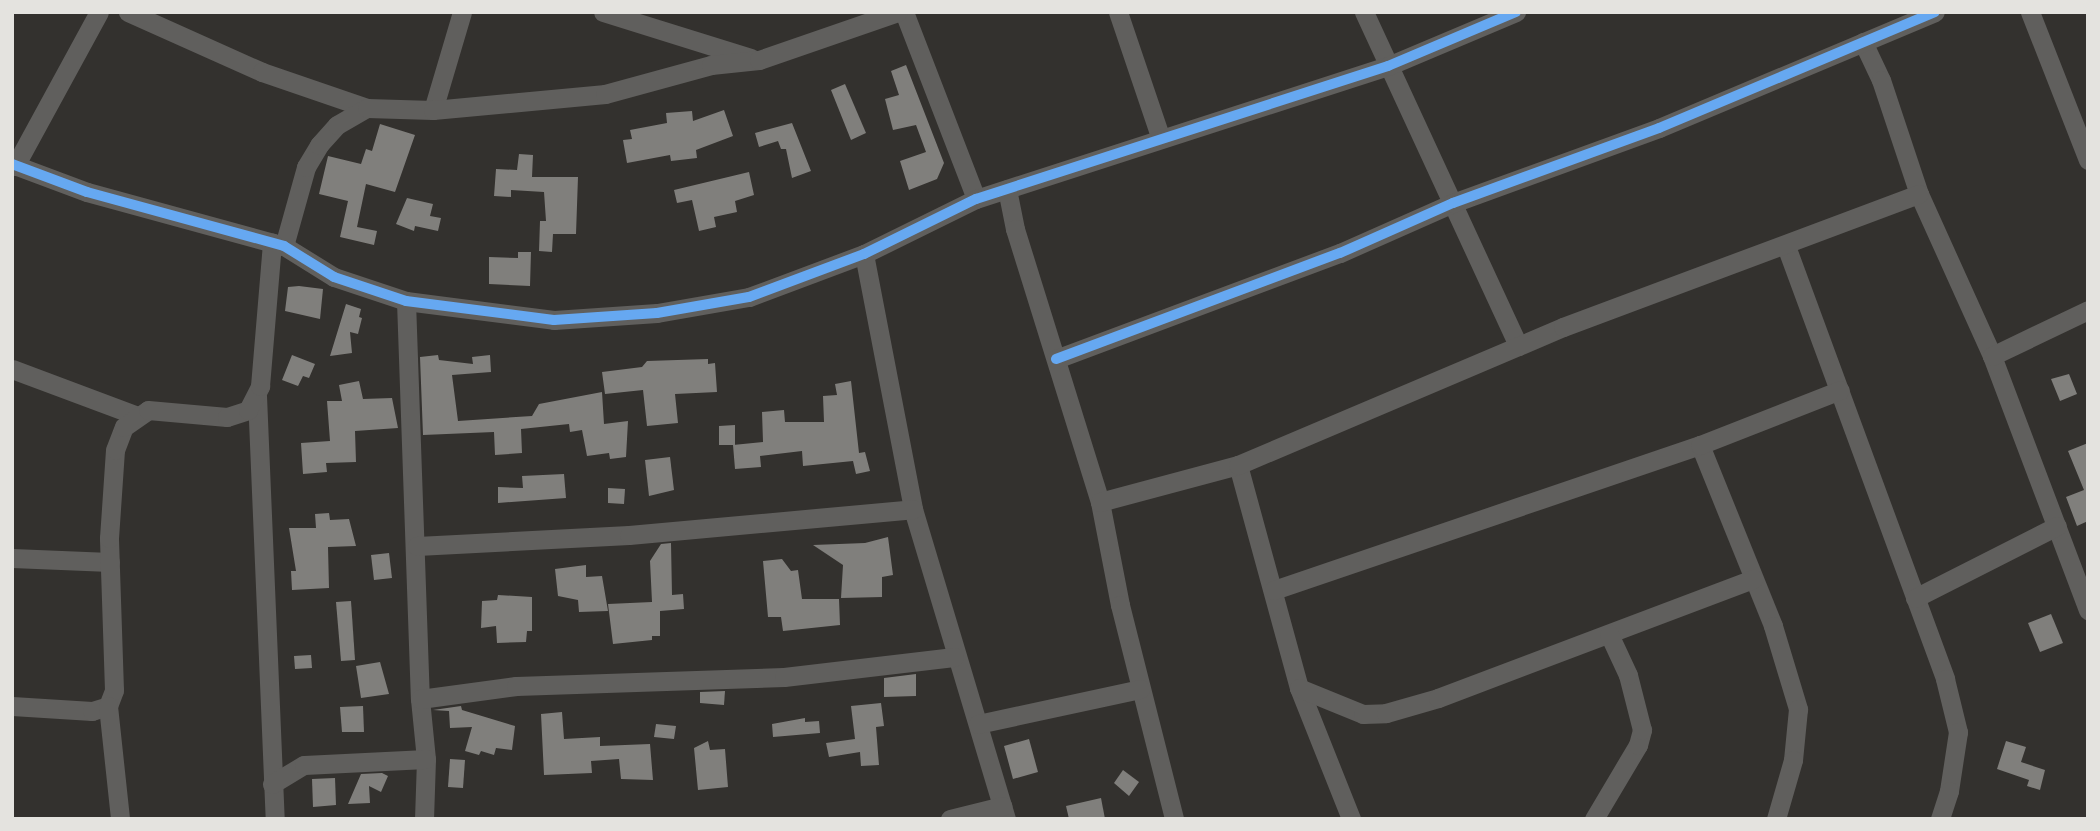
<!DOCTYPE html>
<style>
body{margin:0}
#map{position:relative;width:2100px;height:831px;overflow:hidden;background:#33312e;font-family:Lato,sans-serif}
div>[style]{position:absolute}
.building>*{inset:0;background:#807f7c}
.street>*{height:19px;margin:-9.5px;padding:0 9.5px;transform-origin:9.5px;border-radius:9.5px;background:#605f5d}
.cycleway>*{height:10px;margin:-5px;padding:0 5px;transform-origin:5px;border-radius:5px;background:#66a8f1}
span{translate:-50% -50%;white-space:nowrap;text-align:center;line-height:1.15;-webkit-text-stroke:7px #2a2823;paint-order:stroke}
.frame{position:absolute;inset:0;border:14px solid #e4e3df;pointer-events:none}
</style>
<div id="map">
<div class="building">
<div style="clip-path:polygon(906px 65px,944px 163px,937px 179px,909px 190px,900px 161px,926px 152px,916px 125px,893px 130px,885px 99px,899px 95px,891px 71px)"></div>
<div style="clip-path:polygon(845px 84px,866px 133px,851px 140px,831px 90px)"></div>
<div style="clip-path:polygon(724px 110px,733px 136px,696px 150px,697px 158px,671px 161px,670px 155px,627px 163px,623px 140px,632px 139px,630px 130px,667px 123px,666px 113px,692px 111px,693px 121px)"></div>
<div style="clip-path:polygon(792px 123px,811px 171px,792px 178px,786px 149px,781px 149px,778px 141px,759px 147px,755px 133px)"></div>
<div style="clip-path:polygon(380px 124px,415px 135px,395px 192px,366px 184px,357px 227px,377px 231px,374px 245px,340px 237px,348px 201px,319px 194px,328px 156px,361px 164px,366px 149px,372px 151px)"></div>
<div style="clip-path:polygon(519px 154px,533px 155px,532px 177px,578px 177px,576px 234px,553px 234px,552px 252px,539px 251px,540px 221px,546px 221px,544px 192px,511px 190px,511px 197px,494px 196px,496px 169px,517px 170px)"></div>
<div style="clip-path:polygon(749px 172px,754px 195px,735px 201px,737px 212px,714px 217px,716px 227px,699px 231px,692px 200px,677px 203px,674px 190px)"></div>
<div style="clip-path:polygon(407px 198px,433px 204px,430px 216px,441px 218px,438px 231px,415px 226px,414px 231px,396px 224px)"></div>
<div style="clip-path:polygon(518px 252px,531px 252px,530px 286px,489px 284px,489px 257px,518px 258px)"></div>
<div style="clip-path:polygon(299px 286px,323px 289px,320px 319px,285px 311px,288px 287px)"></div>
<div style="clip-path:polygon(346px 304px,361px 309px,359px 317px,362px 318px,358px 334px,350px 332px,352px 353px,330px 356px)"></div>
<div style="clip-path:polygon(292px 355px,315px 364px,309px 378px,303px 376px,298px 386px,282px 380px)"></div>
<div style="clip-path:polygon(438px 355px,439px 360px,473px 364px,472px 357px,490px 355px,491px 372px,452px 375px,458px 421px,532px 416px,539px 404px,602px 392px,604px 424px,628px 421px,626px 457px,610px 459px,609px 453px,587px 456px,582px 430px,570px 432px,569px 424px,521px 429px,522px 453px,495px 455px,494px 432px,423px 435px,420px 357px)"></div>
<div style="clip-path:polygon(708px 359px,708px 364px,715px 363px,717px 392px,675px 394px,678px 423px,647px 426px,643px 390px,605px 394px,602px 372px,642px 367px,647px 361px)"></div>
<div style="clip-path:polygon(2069px 374px,2077px 394px,2060px 401px,2051px 379px)"></div>
<div style="clip-path:polygon(359px 381px,363px 399px,392px 398px,398px 428px,355px 431px,356px 462px,326px 463px,327px 472px,303px 474px,301px 443px,330px 441px,327px 401px,342px 401px,339px 385px)"></div>
<div style="clip-path:polygon(851px 381px,859px 453px,865px 452px,870px 471px,856px 474px,853px 461px,803px 466px,802px 451px,760px 456px,761px 467px,735px 469px,733px 445px,763px 442px,762px 412px,784px 410px,785px 422px,824px 422px,823px 396px,837px 395px,835px 384px)"></div>
<div style="clip-path:polygon(735px 425px,735px 445px,719px 445px,719px 426px)"></div>
<div style="clip-path:polygon(2088px 443px,2088px 521px,2077px 526px,2066px 497px,2084px 490px,2068px 451px)"></div>
<div style="clip-path:polygon(670px 457px,674px 490px,649px 496px,645px 460px)"></div>
<div style="clip-path:polygon(564px 474px,566px 498px,498px 503px,498px 487px,523px 488px,522px 476px)"></div>
<div style="clip-path:polygon(608px 488px,625px 489px,624px 504px,608px 503px)"></div>
<div style="clip-path:polygon(329px 513px,330px 520px,349px 519px,356px 546px,328px 547px,329px 588px,292px 590px,291px 571px,296px 571px,289px 528px,316px 528px,315px 514px)"></div>
<div style="clip-path:polygon(888px 537px,893px 575px,882px 577px,882px 597px,841px 598px,843px 565px,813px 545px,865px 543px)"></div>
<div style="clip-path:polygon(671px 543px,672px 595px,683px 594px,684px 609px,660px 611px,660px 636px,652px 636px,652px 640px,613px 644px,608px 604px,652px 602px,650px 561px,661px 544px)"></div>
<div style="clip-path:polygon(389px 553px,392px 578px,374px 580px,371px 555px)"></div>
<div style="clip-path:polygon(782px 559px,791px 571px,798px 570px,802px 599px,839px 599px,840px 625px,783px 631px,781px 617px,768px 617px,763px 561px)"></div>
<div style="clip-path:polygon(586px 565px,586px 577px,602px 576px,608px 611px,579px 612px,578px 600px,558px 596px,555px 569px)"></div>
<div style="clip-path:polygon(498px 595px,532px 597px,532px 631px,527px 631px,526px 642px,497px 643px,496px 626px,481px 628px,482px 601px,497px 600px)"></div>
<div style="clip-path:polygon(351px 601px,355px 660px,341px 661px,336px 602px)"></div>
<div style="clip-path:polygon(2051px 614px,2063px 643px,2040px 652px,2028px 623px)"></div>
<div style="clip-path:polygon(311px 655px,312px 668px,295px 669px,294px 656px)"></div>
<div style="clip-path:polygon(380px 662px,389px 694px,361px 698px,356px 666px)"></div>
<div style="clip-path:polygon(916px 674px,916px 696px,884px 697px,884px 678px)"></div>
<div style="clip-path:polygon(725px 691px,724px 705px,700px 703px,700px 692px)"></div>
<div style="clip-path:polygon(881px 703px,884px 726px,876px 727px,879px 765px,861px 766px,860px 752px,829px 757px,826px 743px,855px 739px,851px 706px)"></div>
<div style="clip-path:polygon(363px 706px,364px 732px,342px 732px,340px 707px)"></div>
<div style="clip-path:polygon(461px 706px,462px 710px,515px 726px,512px 750px,496px 748px,494px 755px,481px 751px,479px 755px,465px 751px,472px 727px,450px 728px,449px 711px,433px 710px)"></div>
<div style="clip-path:polygon(562px 712px,564px 739px,600px 737px,600px 746px,650px 744px,653px 780px,621px 779px,619px 759px,591px 761px,592px 773px,544px 775px,541px 714px)"></div>
<div style="clip-path:polygon(805px 718px,805px 722px,819px 721px,820px 733px,773px 737px,772px 724px)"></div>
<div style="clip-path:polygon(656px 724px,676px 726px,674px 739px,654px 737px)"></div>
<div style="clip-path:polygon(1029px 739px,1038px 772px,1013px 779px,1004px 746px)"></div>
<div style="clip-path:polygon(708px 741px,710px 750px,725px 749px,728px 787px,698px 790px,694px 748px)"></div>
<div style="clip-path:polygon(2006px 741px,2026px 747px,2021px 762px,2045px 770px,2040px 790px,2027px 786px,2029px 780px,1997px 769px)"></div>
<div style="clip-path:polygon(450px 759px,465px 760px,463px 788px,448px 787px)"></div>
<div style="clip-path:polygon(1123px 770px,1139px 782px,1129px 796px,1114px 783px)"></div>
<div style="clip-path:polygon(382px 773px,388px 776px,381px 792px,369px 786px,370px 803px,348px 804px,361px 774px)"></div>
<div style="clip-path:polygon(335px 778px,336px 805px,313px 807px,312px 779px)"></div>
<div style="clip-path:polygon(1101px 798px,1105px 819px,1069px 819px,1066px 806px)"></div>
</div>
<div class="street">
<div style="left:128px;top:12px;width:147px;rotate:24.1deg"></div>
<div style="left:262px;top:72px;width:111px;rotate:18.9deg"></div>
<div style="left:603px;top:12px;width:155px;rotate:17.3deg"></div>
<div style="left:904px;top:12px;width:200px;rotate:68.9deg"></div>
<div style="left:1118px;top:12px;width:131px;rotate:71.3deg"></div>
<div style="left:1364px;top:12px;width:368px;rotate:65.2deg"></div>
<div style="left:2030px;top:12px;width:159px;rotate:68.6deg"></div>
<div style="left:1863px;top:42px;width:42px;rotate:64.7deg"></div>
<div style="left:1881px;top:80px;width:120px;rotate:71.6deg"></div>
<div style="left:1919px;top:194px;width:178px;rotate:65.7deg"></div>
<div style="left:1992px;top:356px;width:272px;rotate:69.3deg"></div>
<div style="left:433px;top:110px;width:102px;rotate:-73.5deg"></div>
<div style="left:12px;top:164px;width:80px;rotate:20.5deg"></div>
<div style="left:87px;top:192px;width:204px;rotate:15.3deg"></div>
<div style="left:284px;top:246px;width:59px;rotate:31.8deg"></div>
<div style="left:334px;top:277px;width:76px;rotate:18.4deg"></div>
<div style="left:406px;top:301px;width:149px;rotate:7.3deg"></div>
<div style="left:554px;top:320px;width:103px;rotate:-3.9deg"></div>
<div style="left:657px;top:313px;width:93px;rotate:-9.9deg"></div>
<div style="left:749px;top:297px;width:123px;rotate:-20.5deg"></div>
<div style="left:864px;top:254px;width:125px;rotate:-26.2deg"></div>
<div style="left:976px;top:199px;width:433px;rotate:-17.9deg"></div>
<div style="left:1388px;top:66px;width:139px;rotate:-22.9deg"></div>
<div style="left:15px;top:166px;width:175px;rotate:-61.4deg"></div>
<div style="left:1007px;top:189px;width:41px;rotate:78.7deg"></div>
<div style="left:1015px;top:229px;width:286px;rotate:72.7deg"></div>
<div style="left:1100px;top:502px;width:105px;rotate:79deg"></div>
<div style="left:1120px;top:605px;width:221px;rotate:75.8deg"></div>
<div style="left:284px;top:246px;width:82px;rotate:-74.4deg"></div>
<div style="left:306px;top:167px;width:26px;rotate:-59deg"></div>
<div style="left:319px;top:145px;width:27px;rotate:-48deg"></div>
<div style="left:337px;top:125px;width:34px;rotate:-30deg"></div>
<div style="left:367px;top:108px;width:66px;rotate:1.7deg"></div>
<div style="left:433px;top:110px;width:173px;rotate:-5.3deg"></div>
<div style="left:605px;top:94px;width:110px;rotate:-15.3deg"></div>
<div style="left:711px;top:65px;width:48px;rotate:-5.9deg"></div>
<div style="left:759px;top:60px;width:147px;rotate:-19.1deg"></div>
<div style="left:1786px;top:246px;width:461px;rotate:69.8deg"></div>
<div style="left:1945px;top:679px;width:55px;rotate:76.2deg"></div>
<div style="left:1958px;top:732px;width:60px;rotate:98.7deg"></div>
<div style="left:1949px;top:791px;width:29px;rotate:108deg"></div>
<div style="left:864px;top:254px;width:260px;rotate:79.1deg"></div>
<div style="left:913px;top:509px;width:324px;rotate:73.3deg"></div>
<div style="left:406px;top:301px;width:398px;rotate:88deg"></div>
<div style="left:420px;top:699px;width:60px;rotate:84.3deg"></div>
<div style="left:426px;top:759px;width:60px;rotate:91.9deg"></div>
<div style="left:1992px;top:356px;width:106px;rotate:-25.6deg"></div>
<div style="left:1056px;top:359px;width:303px;rotate:-20.5deg"></div>
<div style="left:1340px;top:253px;width:124px;rotate:-23.9deg"></div>
<div style="left:1453px;top:203px;width:219px;rotate:-20deg"></div>
<div style="left:1659px;top:128px;width:299px;rotate:-22.8deg"></div>
<div style="left:12px;top:369px;width:131px;rotate:20.5deg"></div>
<div style="left:257px;top:396px;width:423px;rotate:87.6deg"></div>
<div style="left:1700px;top:445px;width:195px;rotate:68deg"></div>
<div style="left:1773px;top:626px;width:87px;rotate:73.2deg"></div>
<div style="left:1798px;top:709px;width:51px;rotate:95.6deg"></div>
<div style="left:1793px;top:760px;width:61px;rotate:106.1deg"></div>
<div style="left:1238px;top:465px;width:231px;rotate:74.7deg"></div>
<div style="left:1299px;top:688px;width:141px;rotate:68.3deg"></div>
<div style="left:1100px;top:502px;width:143px;rotate:-15deg"></div>
<div style="left:1238px;top:465px;width:353px;rotate:-23deg"></div>
<div style="left:1563px;top:327px;width:380px;rotate:-20.5deg"></div>
<div style="left:417px;top:546px;width:212px;rotate:-3deg"></div>
<div style="left:629px;top:535px;width:285px;rotate:-5.2deg"></div>
<div style="left:12px;top:558px;width:98px;rotate:2.3deg"></div>
<div style="left:1274px;top:590px;width:450px;rotate:-18.8deg"></div>
<div style="left:1700px;top:445px;width:150px;rotate:-21.4deg"></div>
<div style="left:1915px;top:598px;width:159px;rotate:-26.9deg"></div>
<div style="left:1299px;top:688px;width:69px;rotate:22.1deg"></div>
<div style="left:1363px;top:714px;width:23px;rotate:-2deg"></div>
<div style="left:1386px;top:713px;width:54px;rotate:-16.1deg"></div>
<div style="left:1438px;top:698px;width:337px;rotate:-20.7deg"></div>
<div style="left:420px;top:699px;width:97px;rotate:-7.7deg"></div>
<div style="left:516px;top:686px;width:268px;rotate:-1.9deg"></div>
<div style="left:784px;top:677px;width:171px;rotate:-6.7deg"></div>
<div style="left:12px;top:706px;width:80px;rotate:3.6deg"></div>
<div style="left:92px;top:711px;width:17px;rotate:-17deg"></div>
<div style="left:108px;top:706px;width:17px;rotate:-69deg"></div>
<div style="left:114px;top:690px;width:152px;rotate:-91.9deg"></div>
<div style="left:109px;top:538px;width:88px;rotate:-86.1deg"></div>
<div style="left:115px;top:450px;width:25px;rotate:-69deg"></div>
<div style="left:124px;top:427px;width:29px;rotate:-35deg"></div>
<div style="left:148px;top:410px;width:79px;rotate:5.1deg"></div>
<div style="left:227px;top:417px;width:22px;rotate:-18deg"></div>
<div style="left:248px;top:410px;width:27px;rotate:-63deg"></div>
<div style="left:260px;top:386px;width:144px;rotate:-85.2deg"></div>
<div style="left:108px;top:706px;width:114px;rotate:83.9deg"></div>
<div style="left:978px;top:724px;width:166px;rotate:-12.2deg"></div>
<div style="left:272px;top:784px;width:37px;rotate:-31deg"></div>
<div style="left:304px;top:765px;width:122px;rotate:-2.8deg"></div>
<div style="left:950px;top:819px;width:54px;rotate:-14deg"></div>
<div style="left:1594px;top:819px;width:86px;rotate:-59.3deg"></div>
<div style="left:1638px;top:745px;width:16px;rotate:-75deg"></div>
<div style="left:1642px;top:730px;width:57px;rotate:-104.3deg"></div>
<div style="left:1628px;top:675px;width:45px;rotate:-114.9deg"></div>
</div>
<div class="cycleway">
<div style="left:12px;top:164px;width:80px;rotate:20.5deg"></div>
<div style="left:87px;top:192px;width:204px;rotate:15.3deg"></div>
<div style="left:284px;top:246px;width:59px;rotate:31.8deg"></div>
<div style="left:334px;top:277px;width:76px;rotate:18.4deg"></div>
<div style="left:406px;top:301px;width:149px;rotate:7.3deg"></div>
<div style="left:554px;top:320px;width:103px;rotate:-3.9deg"></div>
<div style="left:657px;top:313px;width:93px;rotate:-9.9deg"></div>
<div style="left:749px;top:297px;width:123px;rotate:-20.5deg"></div>
<div style="left:864px;top:254px;width:125px;rotate:-26.2deg"></div>
<div style="left:976px;top:199px;width:433px;rotate:-17.9deg"></div>
<div style="left:1388px;top:66px;width:139px;rotate:-22.9deg"></div>
<div style="left:1056px;top:359px;width:303px;rotate:-20.5deg"></div>
<div style="left:1340px;top:253px;width:124px;rotate:-23.9deg"></div>
<div style="left:1453px;top:203px;width:219px;rotate:-20deg"></div>
<div style="left:1659px;top:128px;width:299px;rotate:-22.8deg"></div>
</div>
<div class="frame"></div>
</div>
